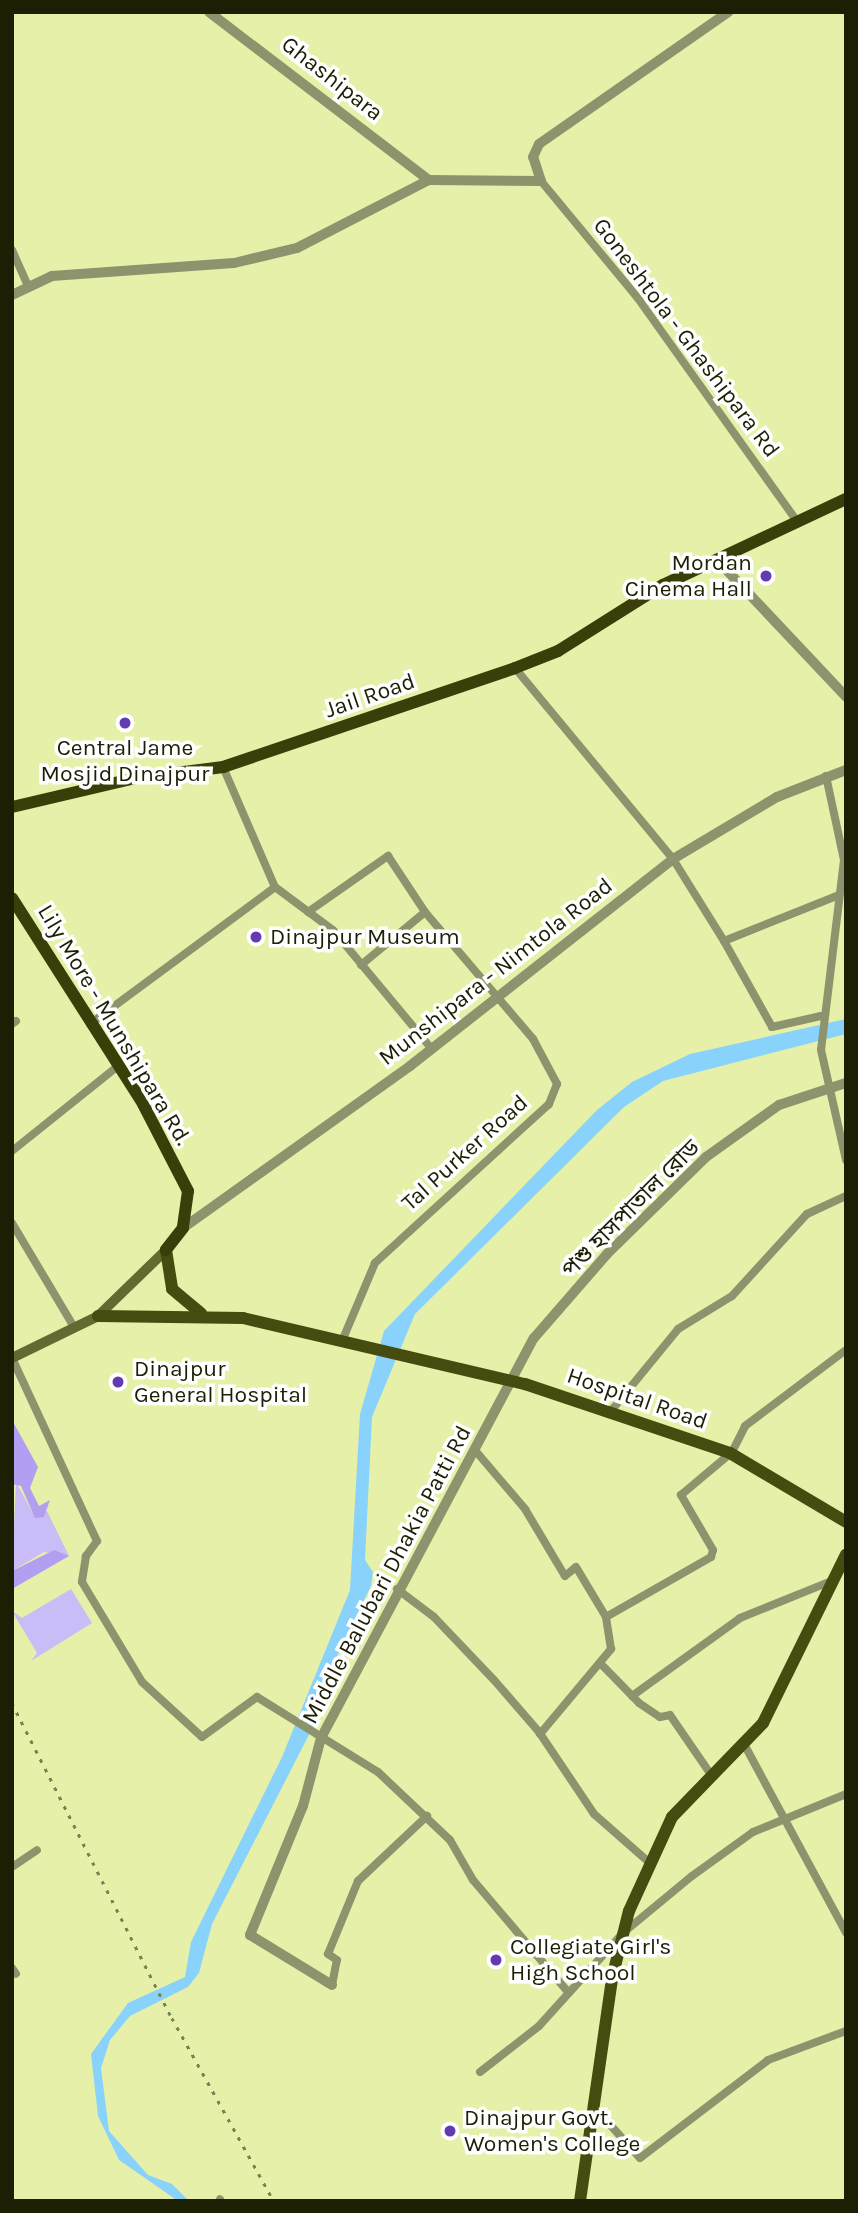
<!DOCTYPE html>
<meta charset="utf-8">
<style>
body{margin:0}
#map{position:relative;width:858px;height:2213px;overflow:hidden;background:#e6f0a9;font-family:Karla,"Noto Sans Bengali",sans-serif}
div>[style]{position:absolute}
.green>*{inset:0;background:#c9bcf7}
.forest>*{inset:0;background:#b39ff1}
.water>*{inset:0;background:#88d2fc}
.minor>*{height:8px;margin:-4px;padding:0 4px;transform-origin:4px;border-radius:4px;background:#8d936d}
.tertiary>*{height:10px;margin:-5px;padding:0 5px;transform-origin:5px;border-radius:5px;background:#8d936d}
.secondary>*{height:10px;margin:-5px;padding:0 5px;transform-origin:5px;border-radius:5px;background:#636930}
.primary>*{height:12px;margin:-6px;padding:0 6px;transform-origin:6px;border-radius:6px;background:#464b0f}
.trunk>*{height:12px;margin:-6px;padding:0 6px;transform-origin:6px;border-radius:6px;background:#3a3e08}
.rail>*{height:2.5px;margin-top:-1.25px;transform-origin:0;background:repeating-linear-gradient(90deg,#7a8050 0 3.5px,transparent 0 10.5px)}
.dots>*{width:19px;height:19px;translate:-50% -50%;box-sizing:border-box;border:4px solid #fff;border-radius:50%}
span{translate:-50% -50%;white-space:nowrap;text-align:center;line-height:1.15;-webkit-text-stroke:7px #fff;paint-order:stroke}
.street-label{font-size:23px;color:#1c1f03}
.poi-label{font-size:23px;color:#1c1f03}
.right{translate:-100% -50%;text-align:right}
.left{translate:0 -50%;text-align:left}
.frame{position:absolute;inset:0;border:14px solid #1c1f03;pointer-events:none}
</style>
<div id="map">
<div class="green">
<div style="clip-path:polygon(16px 1482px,35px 1517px,47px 1511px,69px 1556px,44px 1552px,12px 1571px)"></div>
<div style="clip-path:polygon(71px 1589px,92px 1623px,31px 1661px,37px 1653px,12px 1611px,22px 1618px)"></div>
</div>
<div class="forest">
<div style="clip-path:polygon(12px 1420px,38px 1467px,30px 1488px,39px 1506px,50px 1500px,44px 1517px,35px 1518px,21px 1486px,12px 1484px)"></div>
<div style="clip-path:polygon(54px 1550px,69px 1556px,12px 1589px,12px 1571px)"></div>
</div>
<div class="water">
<div style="clip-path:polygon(846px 1019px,846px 1034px,663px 1081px,624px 1107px,415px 1314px,372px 1417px,365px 1560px,373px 1572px,371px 1586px,316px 1700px,316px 1721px,212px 1924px,199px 1973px,188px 1987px,130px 2016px,110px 2040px,101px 2068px,109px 2131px,148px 2175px,172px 2184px,189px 2201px,178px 2201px,119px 2160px,98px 2116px,91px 2054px,128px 2003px,185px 1977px,191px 1942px,282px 1757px,350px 1590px,360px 1414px,384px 1331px,597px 1110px,632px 1082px,690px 1054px)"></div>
</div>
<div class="minor">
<div style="left:541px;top:181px;width:151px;rotate:50.4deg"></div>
<div style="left:637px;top:297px;width:275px;rotate:54.5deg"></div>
<div style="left:12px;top:250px;width:39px;rotate:66deg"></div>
<div style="left:515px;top:668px;width:248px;rotate:50.4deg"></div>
<div style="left:673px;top:859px;width:97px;rotate:58.1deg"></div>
<div style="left:724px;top:941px;width:124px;rotate:-21.8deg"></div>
<div style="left:223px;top:767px;width:131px;rotate:66.6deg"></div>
<div style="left:275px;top:887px;width:72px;rotate:36.6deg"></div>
<div style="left:333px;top:930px;width:153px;rotate:50.3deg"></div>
<div style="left:826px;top:776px;width:86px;rotate:77.9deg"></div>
<div style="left:844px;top:860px;width:191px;rotate:96.9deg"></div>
<div style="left:821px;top:1050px;width:113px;rotate:77.2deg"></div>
<div style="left:308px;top:912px;width:98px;rotate:-35deg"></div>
<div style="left:388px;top:856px;width:67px;rotate:56.5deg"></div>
<div style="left:425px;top:912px;width:167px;rotate:49.6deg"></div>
<div style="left:533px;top:1039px;width:51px;rotate:61.9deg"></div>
<div style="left:557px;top:1084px;width:22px;rotate:112deg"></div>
<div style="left:549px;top:1104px;width:236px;rotate:137.6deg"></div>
<div style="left:375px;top:1263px;width:85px;rotate:112.9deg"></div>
<div style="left:724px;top:941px;width:98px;rotate:60.8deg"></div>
<div style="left:772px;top:1027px;width:50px;rotate:-12.7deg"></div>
<div style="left:361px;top:965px;width:83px;rotate:-39.6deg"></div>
<div style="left:12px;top:1024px;width:5px;rotate:-37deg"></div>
<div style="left:90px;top:1024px;width:230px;rotate:-36.5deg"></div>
<div style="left:12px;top:1151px;width:136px;rotate:-38.7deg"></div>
<div style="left:12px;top:1223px;width:121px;rotate:59.2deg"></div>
<div style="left:12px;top:1358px;width:202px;rotate:65.1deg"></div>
<div style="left:97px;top:1541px;width:19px;rotate:126deg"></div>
<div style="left:86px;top:1556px;width:26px;rotate:99deg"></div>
<div style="left:82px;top:1582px;width:117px;rotate:59deg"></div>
<div style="left:142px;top:1682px;width:81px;rotate:42.5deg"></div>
<div style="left:202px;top:1737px;width:68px;rotate:-36deg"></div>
<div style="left:257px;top:1697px;width:142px;rotate:31.8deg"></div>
<div style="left:378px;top:1772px;width:99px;rotate:43.4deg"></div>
<div style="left:450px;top:1840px;width:46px;rotate:60.1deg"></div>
<div style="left:473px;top:1880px;width:148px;rotate:49.7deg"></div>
<div style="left:611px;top:1411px;width:106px;rotate:-50.7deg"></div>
<div style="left:678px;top:1329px;width:63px;rotate:-31.4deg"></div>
<div style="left:732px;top:1296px;width:111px;rotate:-47.6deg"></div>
<div style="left:807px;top:1214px;width:43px;rotate:-24.8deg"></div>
<div style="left:474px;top:1449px;width:79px;rotate:49.6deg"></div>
<div style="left:525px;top:1509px;width:78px;rotate:59.2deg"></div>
<div style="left:565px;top:1576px;width:14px;rotate:-39deg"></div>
<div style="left:576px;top:1567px;width:58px;rotate:59deg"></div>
<div style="left:397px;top:1589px;width:46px;rotate:37.1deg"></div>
<div style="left:434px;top:1617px;width:87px;rotate:46.4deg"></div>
<div style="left:494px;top:1680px;width:69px;rotate:49.1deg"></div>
<div style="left:539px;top:1732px;width:99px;rotate:56.1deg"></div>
<div style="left:594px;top:1814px;width:77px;rotate:41.3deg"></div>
<div style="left:600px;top:1663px;width:56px;rotate:45.7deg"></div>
<div style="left:639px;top:1703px;width:25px;rotate:34deg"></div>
<div style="left:660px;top:1717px;width:10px;rotate:-11deg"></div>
<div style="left:670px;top:1715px;width:74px;rotate:55.5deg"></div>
<div style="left:632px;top:1696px;width:133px;rotate:-35.8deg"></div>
<div style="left:740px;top:1618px;width:101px;rotate:-22deg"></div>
<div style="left:540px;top:1734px;width:111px;rotate:-50.1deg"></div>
<div style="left:611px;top:1649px;width:32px;rotate:-99deg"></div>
<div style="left:606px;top:1617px;width:121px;rotate:-29.7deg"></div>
<div style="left:711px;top:1557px;width:7px;rotate:-74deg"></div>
<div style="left:713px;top:1550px;width:64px;rotate:-120.2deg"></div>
<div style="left:681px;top:1495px;width:67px;rotate:-40.1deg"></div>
<div style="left:732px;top:1452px;width:29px;rotate:-63deg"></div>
<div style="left:745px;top:1426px;width:126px;rotate:-37deg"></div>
<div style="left:744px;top:1744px;width:215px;rotate:61.6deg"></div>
<div style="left:12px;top:1867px;width:30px;rotate:-34deg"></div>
<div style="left:12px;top:1968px;width:7px;rotate:56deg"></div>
<div style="left:332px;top:1985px;width:25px;rotate:-79deg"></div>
<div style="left:337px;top:1960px;width:11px;rotate:-146deg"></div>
<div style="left:328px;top:1954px;width:79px;rotate:-67.7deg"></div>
<div style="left:358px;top:1881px;width:95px;rotate:-43.3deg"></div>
<div style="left:480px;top:2072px;width:75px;rotate:-37.9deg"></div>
<div style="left:539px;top:2026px;width:125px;rotate:-47.9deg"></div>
<div style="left:623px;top:1933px;width:89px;rotate:-39.6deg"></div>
<div style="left:692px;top:1876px;width:75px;rotate:-35.8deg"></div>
<div style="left:753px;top:1832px;width:100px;rotate:-22.2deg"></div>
<div style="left:595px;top:2108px;width:67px;rotate:48deg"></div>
<div style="left:640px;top:2158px;width:161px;rotate:-37.4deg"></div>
<div style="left:768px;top:2060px;width:83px;rotate:-20.4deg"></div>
<div style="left:219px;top:2201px;width:2px;rotate:-63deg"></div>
</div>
<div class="tertiary">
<div style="left:209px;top:12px;width:277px;rotate:37.4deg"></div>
<div style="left:12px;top:295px;width:44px;rotate:-25.4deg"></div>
<div style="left:52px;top:276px;width:182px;rotate:-4.1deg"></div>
<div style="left:234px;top:263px;width:65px;rotate:-13.4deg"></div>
<div style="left:297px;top:248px;width:148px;rotate:-27.3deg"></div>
<div style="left:429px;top:180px;width:112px;rotate:0.5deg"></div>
<div style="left:541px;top:181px;width:25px;rotate:-108deg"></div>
<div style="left:533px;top:157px;width:14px;rotate:-65deg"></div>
<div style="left:539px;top:144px;width:231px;rotate:-34.9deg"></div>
<div style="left:719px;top:562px;width:185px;rotate:46.7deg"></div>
<div style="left:183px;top:1228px;width:279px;rotate:-35.5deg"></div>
<div style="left:410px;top:1066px;width:335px;rotate:-38.2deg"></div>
<div style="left:673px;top:859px;width:121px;rotate:-30.8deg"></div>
<div style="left:777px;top:797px;width:74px;rotate:-21.4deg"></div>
<div style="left:332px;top:1985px;width:96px;rotate:-148.6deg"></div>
<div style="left:250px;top:1935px;width:139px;rotate:-67.7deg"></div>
<div style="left:303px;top:1806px;width:70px;rotate:-75.2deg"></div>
<div style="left:321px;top:1738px;width:453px;rotate:-62deg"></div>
<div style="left:534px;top:1338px;width:111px;rotate:-49deg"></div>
<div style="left:607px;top:1254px;width:139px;rotate:-44.4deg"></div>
<div style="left:706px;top:1157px;width:90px;rotate:-35.5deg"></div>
<div style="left:779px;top:1105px;width:71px;rotate:-18.2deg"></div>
</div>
<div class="secondary">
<div style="left:12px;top:1358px;width:96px;rotate:-26deg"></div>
<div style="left:98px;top:1316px;width:95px;rotate:-44.1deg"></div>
</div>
<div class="primary">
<div style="left:166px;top:1250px;width:39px;rotate:81deg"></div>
<div style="left:172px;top:1289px;width:38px;rotate:40deg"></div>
<div style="left:98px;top:1316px;width:145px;rotate:0.8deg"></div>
<div style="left:243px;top:1318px;width:290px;rotate:13.2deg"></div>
<div style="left:525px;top:1384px;width:216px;rotate:18.6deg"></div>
<div style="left:730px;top:1453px;width:135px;rotate:30.7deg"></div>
<div style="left:580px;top:2201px;width:225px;rotate:-81.8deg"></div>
<div style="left:612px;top:1978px;width:69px;rotate:-75.8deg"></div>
<div style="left:629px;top:1911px;width:103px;rotate:-65.4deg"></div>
<div style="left:672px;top:1817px;width:131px;rotate:-45.9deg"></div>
<div style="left:763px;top:1723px;width:188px;rotate:-63.8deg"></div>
</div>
<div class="trunk">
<div style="left:12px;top:807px;width:127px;rotate:-13.2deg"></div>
<div style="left:136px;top:778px;width:88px;rotate:-7.2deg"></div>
<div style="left:223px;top:767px;width:308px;rotate:-18.7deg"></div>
<div style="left:515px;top:668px;width:46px;rotate:-21.6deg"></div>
<div style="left:558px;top:651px;width:124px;rotate:-32.2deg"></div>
<div style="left:663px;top:585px;width:202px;rotate:-25.2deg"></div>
<div style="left:12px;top:898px;width:244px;rotate:57.5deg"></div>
<div style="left:143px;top:1104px;width:98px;rotate:62.7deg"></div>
<div style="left:188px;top:1191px;width:37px;rotate:98deg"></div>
<div style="left:183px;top:1228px;width:28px;rotate:128deg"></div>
</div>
<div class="rail">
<div style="left:12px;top:1703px;width:353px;rotate:63.1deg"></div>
<div style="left:172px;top:2018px;width:210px;rotate:60.9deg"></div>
</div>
<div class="dots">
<div style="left:766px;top:576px;background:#643ab2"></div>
<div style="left:125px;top:723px;background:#643ab2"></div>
<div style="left:256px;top:937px;background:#643ab2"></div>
<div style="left:118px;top:1382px;background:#643ab2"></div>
<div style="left:496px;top:1960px;background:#643ab2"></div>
<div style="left:450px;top:2131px;background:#643ab2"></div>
</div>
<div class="street-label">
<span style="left:332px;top:79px;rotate:38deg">Ghashipara</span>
<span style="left:686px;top:338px;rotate:53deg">Goneshtola - Ghashipara Rd</span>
<span style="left:370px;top:696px;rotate:-19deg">Jail Road</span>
<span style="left:496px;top:972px;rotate:-38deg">Munshipara - Nimtola Road</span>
<span style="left:114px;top:1025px;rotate:59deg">Lily More - Munshipara Rd.</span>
<span style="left:465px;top:1153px;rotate:-42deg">Tal Purker Road</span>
<span style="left:631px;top:1209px;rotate:-45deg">পশু হাসপাতাল রোড</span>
<span style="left:637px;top:1399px;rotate:19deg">Hospital Road</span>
<span style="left:387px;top:1575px;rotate:-62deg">Middle Balubari Dhakia Patti Rd</span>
</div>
<div class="poi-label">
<span class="right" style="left:752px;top:576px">Mordan<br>Cinema Hall</span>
<span style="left:125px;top:761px">Central Jame<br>Mosjid Dinajpur</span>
<span class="left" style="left:270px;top:937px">Dinajpur Museum</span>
<span class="left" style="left:134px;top:1382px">Dinajpur<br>General Hospital</span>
<span class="left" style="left:510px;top:1960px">Collegiate Girl's<br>High School</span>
<span class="left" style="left:464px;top:2131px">Dinajpur Govt.<br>Women's College</span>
</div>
<div class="frame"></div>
</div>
